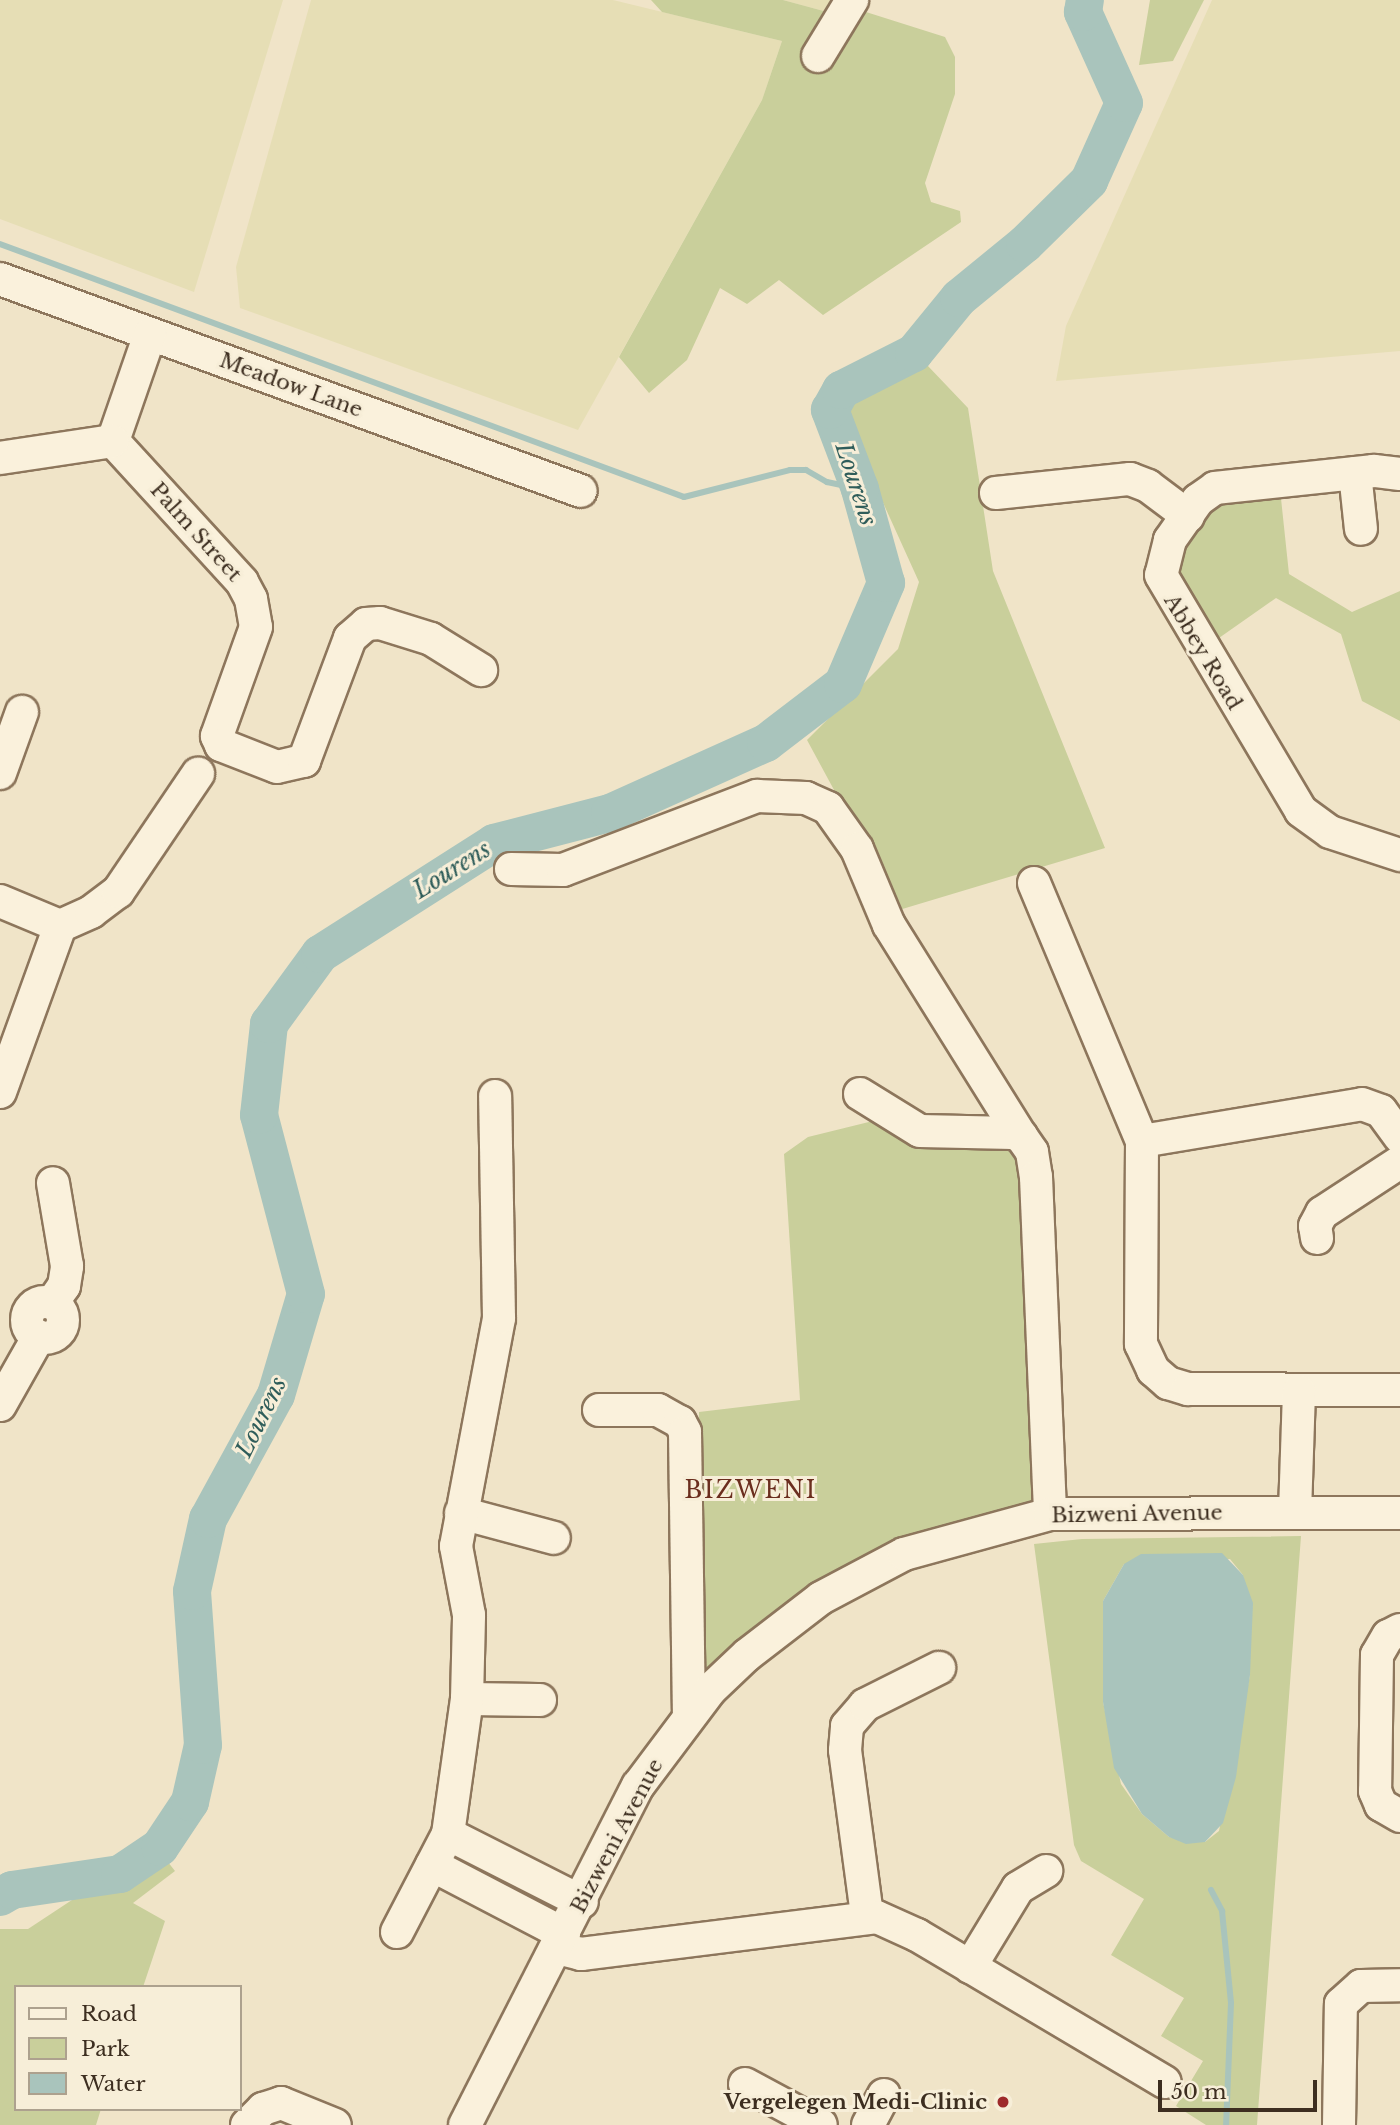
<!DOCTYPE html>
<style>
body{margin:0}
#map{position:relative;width:1400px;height:2125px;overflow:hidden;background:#f0e4c8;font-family:"Libre Baskerville",serif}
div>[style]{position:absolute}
.farmland>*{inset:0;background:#e6deb5}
.green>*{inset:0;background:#c9cf9b}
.water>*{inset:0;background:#a9c4bc}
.stream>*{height:6px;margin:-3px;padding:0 3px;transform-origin:3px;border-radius:3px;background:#a9c4bc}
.river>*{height:38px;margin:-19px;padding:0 19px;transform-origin:19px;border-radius:19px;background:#a9c4bc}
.roads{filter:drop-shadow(2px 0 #8d765c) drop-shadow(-2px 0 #8d765c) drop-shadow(0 2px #8d765c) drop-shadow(0 -2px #8d765c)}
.minor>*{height:32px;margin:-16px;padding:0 16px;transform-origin:16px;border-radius:16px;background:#faf1dc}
.minor>.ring{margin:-16px;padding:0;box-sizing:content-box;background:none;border:32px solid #faf1dc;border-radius:50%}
.dots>*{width:19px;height:19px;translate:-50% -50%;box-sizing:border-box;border:4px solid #f7eed8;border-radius:50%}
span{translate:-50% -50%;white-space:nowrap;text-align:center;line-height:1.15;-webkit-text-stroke:6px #f7eed8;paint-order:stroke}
.street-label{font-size:21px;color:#3d2e20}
.poi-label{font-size:21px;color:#3d2e20;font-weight:700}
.right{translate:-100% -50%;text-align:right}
.water-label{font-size:23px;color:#2f5d5a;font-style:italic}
.neighbourhood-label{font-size:23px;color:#6b2e1e;letter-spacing:2px}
.legend{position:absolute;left:14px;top:1985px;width:228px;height:126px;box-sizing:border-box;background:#f7eed8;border:2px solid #ada18e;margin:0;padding:9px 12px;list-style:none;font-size:21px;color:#3d2e20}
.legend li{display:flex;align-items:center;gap:14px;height:35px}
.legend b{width:35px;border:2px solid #ada18e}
.scale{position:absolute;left:1158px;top:2080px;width:159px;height:32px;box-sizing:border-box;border:4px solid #3d2e20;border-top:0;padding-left:9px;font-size:21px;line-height:24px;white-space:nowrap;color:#3d2e20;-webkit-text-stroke:5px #f7eed8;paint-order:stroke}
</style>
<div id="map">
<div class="farmland">
<div style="clip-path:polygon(0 0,283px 0,194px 292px,0 219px)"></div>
<div style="clip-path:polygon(311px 0,613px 0,782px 41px,762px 100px,578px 430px,240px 308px,236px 267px)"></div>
<div style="clip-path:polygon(783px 0,838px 0,831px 13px)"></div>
<div style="clip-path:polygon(1212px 0,1400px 0,1400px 351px,1056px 381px,1066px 326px)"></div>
</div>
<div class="green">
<div style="clip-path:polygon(651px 0,783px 0,831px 13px,866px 12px,945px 37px,955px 57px,955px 94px,925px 183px,931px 202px,960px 211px,961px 222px,823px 315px,779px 280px,747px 304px,720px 288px,687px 360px,649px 393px,619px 357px,762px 100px,782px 41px,662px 12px)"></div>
<div style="clip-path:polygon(1150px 0,1204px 0,1173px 61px,1139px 65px)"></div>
<div style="clip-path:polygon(927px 365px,968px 408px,993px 571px,1105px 848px,899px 910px,807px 740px,898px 649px,919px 582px,851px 432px,845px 406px,885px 379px)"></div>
<div style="clip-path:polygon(1280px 489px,1289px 574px,1352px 612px,1400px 591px,1400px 721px,1362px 701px,1341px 634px,1276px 598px,1209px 645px,1168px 574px,1204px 507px)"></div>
<div style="clip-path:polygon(881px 1119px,1001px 1138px,1030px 1163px,1042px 1483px,1028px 1507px,969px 1520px,890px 1547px,699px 1682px,694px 1677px,699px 1412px,800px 1400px,784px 1154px,808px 1137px)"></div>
<div style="clip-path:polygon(evenodd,1301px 1536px,1257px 2125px,1206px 2125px,1176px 2106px,1203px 2061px,1161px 2036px,1184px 1998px,1111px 1955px,1144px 1899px,1081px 1861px,1074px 1845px,1034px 1544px,1082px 1539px,1301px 1536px,1230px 1559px,1243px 1575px,1250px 1675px,1219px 1831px,1205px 1842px,1169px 1837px,1142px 1814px,1121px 1784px,1103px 1702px,1103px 1601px,1124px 1564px,1230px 1559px)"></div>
<div style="clip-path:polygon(160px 1852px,175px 1871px,133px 1903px,165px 1921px,143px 1987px,16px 1987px,16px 2109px,101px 2109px,96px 2125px,0 2125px,0 1929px,28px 1929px,78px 1896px,121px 1882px)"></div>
</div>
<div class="water">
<div style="clip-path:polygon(1222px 1553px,1243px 1575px,1253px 1603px,1250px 1675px,1236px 1777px,1223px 1823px,1205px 1842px,1186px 1844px,1169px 1837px,1142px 1814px,1114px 1768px,1103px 1702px,1103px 1601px,1124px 1564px,1141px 1554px)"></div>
</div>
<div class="stream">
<div style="left:0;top:244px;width:729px;rotate:20.3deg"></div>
<div style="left:684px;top:497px;width:109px;rotate:-14.3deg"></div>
<div style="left:790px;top:470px;width:16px"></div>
<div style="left:806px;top:470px;width:24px;rotate:30deg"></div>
<div style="left:827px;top:482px;width:34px;rotate:12deg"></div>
<div style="left:1211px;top:1890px;width:24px;rotate:62deg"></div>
<div style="left:1222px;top:1911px;width:92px;rotate:84.4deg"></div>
<div style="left:1231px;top:2003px;width:122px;rotate:92.3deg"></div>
</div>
<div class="river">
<div style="left:0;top:1897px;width:14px;rotate:-30deg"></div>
<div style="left:12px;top:1890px;width:109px;rotate:-8.4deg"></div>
<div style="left:120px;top:1874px;width:48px;rotate:-34deg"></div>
<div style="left:160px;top:1847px;width:54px;rotate:-56.3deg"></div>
<div style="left:190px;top:1802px;width:58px;rotate:-77.2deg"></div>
<div style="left:203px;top:1745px;width:154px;rotate:-94.1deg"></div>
<div style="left:192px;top:1591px;width:74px;rotate:-77.5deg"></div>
<div style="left:208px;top:1519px;width:141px;rotate:-61.3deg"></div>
<div style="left:276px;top:1395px;width:105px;rotate:-73.5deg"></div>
<div style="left:306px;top:1294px;width:185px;rotate:-104.7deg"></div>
<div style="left:259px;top:1115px;width:92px;rotate:-83.7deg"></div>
<div style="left:269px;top:1024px;width:87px;rotate:-53.9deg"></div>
<div style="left:320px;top:954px;width:206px;rotate:-32.5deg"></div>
<div style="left:494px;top:843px;width:120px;rotate:-14.5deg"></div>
<div style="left:610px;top:813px;width:171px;rotate:-24.2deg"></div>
<div style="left:766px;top:743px;width:97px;rotate:-37.5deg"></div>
<div style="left:843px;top:684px;width:110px;rotate:-66.9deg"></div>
<div style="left:886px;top:583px;width:98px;rotate:-105.5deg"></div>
<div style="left:860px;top:489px;width:85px;rotate:-110.8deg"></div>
<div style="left:830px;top:410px;width:23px;rotate:-61deg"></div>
<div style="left:841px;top:390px;width:82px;rotate:-26.9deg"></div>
<div style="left:914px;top:353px;width:71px;rotate:-50.7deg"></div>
<div style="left:959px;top:298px;width:85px;rotate:-39.3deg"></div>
<div style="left:1025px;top:244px;width:90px;rotate:-44.5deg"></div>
<div style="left:1089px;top:181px;width:85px;rotate:-65.8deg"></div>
<div style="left:1124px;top:103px;width:100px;rotate:-114.3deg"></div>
<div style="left:1083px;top:12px;width:12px;rotate:-81deg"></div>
</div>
<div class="roads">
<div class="minor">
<div style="left:818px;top:56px;width:66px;rotate:-58.7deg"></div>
<div style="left:0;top:279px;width:618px;rotate:20.05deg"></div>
<div style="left:113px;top:441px;width:191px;rotate:47.5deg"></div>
<div style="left:242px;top:582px;width:19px;rotate:62deg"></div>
<div style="left:251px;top:599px;width:28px;rotate:80deg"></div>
<div style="left:256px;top:627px;width:116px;rotate:109.7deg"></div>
<div style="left:217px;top:736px;width:10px;rotate:66deg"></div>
<div style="left:221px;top:745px;width:60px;rotate:21.4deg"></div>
<div style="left:277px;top:767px;width:28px;rotate:-13deg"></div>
<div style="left:304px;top:761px;width:131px;rotate:-69.5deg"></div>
<div style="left:350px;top:638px;width:21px;rotate:-41deg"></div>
<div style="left:366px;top:624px;width:14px;rotate:-4deg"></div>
<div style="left:380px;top:623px;width:53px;rotate:17.4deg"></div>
<div style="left:431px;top:639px;width:59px;rotate:31.8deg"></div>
<div style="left:113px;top:441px;width:113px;rotate:-70.9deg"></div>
<div style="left:0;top:458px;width:114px;rotate:-8.6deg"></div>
<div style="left:1355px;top:473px;width:56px;rotate:83.9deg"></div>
<div style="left:1400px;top:474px;width:26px;rotate:-173deg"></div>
<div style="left:1374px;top:471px;width:160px;rotate:173.9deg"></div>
<div style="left:1215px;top:488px;width:21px;rotate:145deg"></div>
<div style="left:1198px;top:500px;width:49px;rotate:125deg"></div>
<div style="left:1170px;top:540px;width:36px;rotate:104deg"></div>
<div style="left:1161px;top:575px;width:274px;rotate:59.3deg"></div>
<div style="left:1301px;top:811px;width:36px;rotate:36deg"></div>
<div style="left:1330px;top:832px;width:74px;rotate:18.2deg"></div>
<div style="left:996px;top:493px;width:135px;rotate:-6deg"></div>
<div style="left:1130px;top:479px;width:19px;rotate:21deg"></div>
<div style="left:1148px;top:486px;width:50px;rotate:36.9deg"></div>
<div style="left:0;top:773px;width:65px;rotate:-70.2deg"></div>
<div style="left:511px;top:869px;width:52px;rotate:1.1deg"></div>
<div style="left:563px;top:870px;width:208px;rotate:-20.9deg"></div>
<div style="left:757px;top:796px;width:49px;rotate:2.3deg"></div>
<div style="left:806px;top:798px;width:24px;rotate:24deg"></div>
<div style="left:828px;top:808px;width:50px;rotate:54.7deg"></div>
<div style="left:857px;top:849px;width:82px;rotate:67.2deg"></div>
<div style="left:889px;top:925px;width:249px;rotate:58deg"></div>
<div style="left:1034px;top:883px;width:280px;rotate:67.3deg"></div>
<div style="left:1142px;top:1141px;width:203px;rotate:90.3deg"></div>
<div style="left:1141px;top:1344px;width:29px;rotate:65deg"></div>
<div style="left:1153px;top:1370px;width:20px;rotate:41deg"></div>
<div style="left:1168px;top:1383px;width:21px;rotate:17deg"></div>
<div style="left:1188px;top:1389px;width:212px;rotate:0.3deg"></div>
<div style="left:0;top:901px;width:65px;rotate:22.6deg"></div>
<div style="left:0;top:1092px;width:177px;rotate:-70.1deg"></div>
<div style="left:60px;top:926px;width:34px;rotate:-24deg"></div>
<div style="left:91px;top:912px;width:34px;rotate:-37deg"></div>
<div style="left:118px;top:892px;width:143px;rotate:-55.9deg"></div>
<div style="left:860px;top:1094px;width:70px;rotate:31.7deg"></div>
<div style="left:920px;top:1131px;width:93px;rotate:1.2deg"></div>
<div style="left:1013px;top:1133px;width:9px;rotate:21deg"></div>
<div style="left:1021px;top:1136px;width:19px;rotate:55deg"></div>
<div style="left:1032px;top:1152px;width:25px;rotate:81deg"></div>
<div style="left:1036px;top:1177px;width:337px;rotate:87.6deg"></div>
<div style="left:1142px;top:1141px;width:223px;rotate:-9.5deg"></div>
<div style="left:1362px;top:1104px;width:20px;rotate:20deg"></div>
<div style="left:1381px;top:1111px;width:32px;rotate:54deg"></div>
<div style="left:1317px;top:1238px;width:12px;rotate:-99deg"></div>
<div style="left:1315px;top:1226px;width:15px;rotate:-62deg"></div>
<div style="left:1322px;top:1213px;width:93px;rotate:-33.2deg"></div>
<div class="ring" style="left:27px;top:1302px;width:4px;height:4px"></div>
<div style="left:52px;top:1303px;width:21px;rotate:-55deg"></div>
<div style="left:64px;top:1286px;width:20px;rotate:-81deg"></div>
<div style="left:67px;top:1266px;width:84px;rotate:-99.6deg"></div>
<div style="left:0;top:1405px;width:79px;rotate:-60.5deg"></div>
<div style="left:599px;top:1410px;width:59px"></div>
<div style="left:658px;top:1410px;width:25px;rotate:29deg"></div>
<div style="left:680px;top:1422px;width:11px;rotate:63deg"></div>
<div style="left:685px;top:1432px;width:283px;rotate:89.2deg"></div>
<div style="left:1295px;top:1512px;width:121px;rotate:-88.1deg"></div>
<div style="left:461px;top:1513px;width:96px;rotate:15deg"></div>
<div style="left:1400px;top:1630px;width:13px;rotate:153deg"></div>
<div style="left:1388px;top:1636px;width:22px;rotate:120deg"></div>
<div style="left:1377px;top:1655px;width:136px;rotate:90.8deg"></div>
<div style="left:1375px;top:1791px;width:15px;rotate:67deg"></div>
<div style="left:1381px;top:1805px;width:22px;rotate:30deg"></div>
<div style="left:467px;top:1699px;width:73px;rotate:0.8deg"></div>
<div style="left:448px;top:1834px;width:150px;rotate:26.9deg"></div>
<div style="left:432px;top:1865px;width:149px;rotate:27.6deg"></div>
<div style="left:867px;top:1915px;width:166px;rotate:-97.6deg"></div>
<div style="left:845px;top:1750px;width:24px;rotate:-85deg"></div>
<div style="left:847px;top:1726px;width:28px;rotate:-49deg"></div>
<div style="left:865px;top:1705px;width:83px;rotate:-26.6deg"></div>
<div style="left:397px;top:1932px;width:110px;rotate:-62.5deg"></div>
<div style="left:448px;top:1834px;width:136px;rotate:-82deg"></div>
<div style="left:467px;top:1699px;width:84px;rotate:-88.6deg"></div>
<div style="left:469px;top:1615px;width:70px;rotate:-100.7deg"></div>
<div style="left:456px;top:1546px;width:232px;rotate:-79.3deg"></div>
<div style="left:499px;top:1318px;width:222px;rotate:-91deg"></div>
<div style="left:557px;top:1948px;width:25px;rotate:14deg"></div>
<div style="left:581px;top:1954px;width:298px;rotate:-7.1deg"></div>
<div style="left:877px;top:1917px;width:44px;rotate:24.2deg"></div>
<div style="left:917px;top:1935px;width:288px;rotate:30.7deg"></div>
<div style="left:970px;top:1967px;width:92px;rotate:-58.7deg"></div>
<div style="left:1018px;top:1888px;width:33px;rotate:-31deg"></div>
<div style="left:745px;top:2084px;width:86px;rotate:28.3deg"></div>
<div style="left:247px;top:2125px;width:23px;rotate:-45deg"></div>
<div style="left:263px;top:2109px;width:19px;rotate:-18deg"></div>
<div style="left:281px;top:2103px;width:58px;rotate:22.2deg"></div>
<div style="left:465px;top:2125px;width:381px;rotate:-63deg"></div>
<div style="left:638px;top:1786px;width:120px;rotate:-53.1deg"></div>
<div style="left:710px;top:1690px;width:51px;rotate:-43.4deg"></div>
<div style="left:747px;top:1655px;width:93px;rotate:-37.6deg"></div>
<div style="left:821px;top:1598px;width:94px;rotate:-27.9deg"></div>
<div style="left:904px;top:1554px;width:151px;rotate:-15.3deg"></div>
<div style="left:1050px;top:1514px;width:350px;rotate:-0.2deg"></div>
<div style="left:868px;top:2125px;width:34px;rotate:-62deg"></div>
<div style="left:1339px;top:2125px;width:121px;rotate:-89.1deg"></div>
<div style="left:1341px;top:2004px;width:27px;rotate:-42deg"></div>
<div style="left:1361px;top:1986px;width:39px;rotate:-1deg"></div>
</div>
</div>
<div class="dots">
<div style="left:1003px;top:2102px;background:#9e2a2b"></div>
</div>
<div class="street-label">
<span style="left:291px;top:385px;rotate:20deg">Meadow Lane</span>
<span style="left:196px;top:532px;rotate:48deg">Palm Street</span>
<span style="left:1203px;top:652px;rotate:59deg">Abbey Road</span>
<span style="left:1137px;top:1514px;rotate:-1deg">Bizweni Avenue</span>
<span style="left:617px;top:1836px;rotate:-62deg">Bizweni Avenue</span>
</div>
<div class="poi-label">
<span class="right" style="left:987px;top:2102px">Vergelegen Medi-Clinic</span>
</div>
<div class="water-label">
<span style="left:856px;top:484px;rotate:72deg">Lourens</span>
<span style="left:452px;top:870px;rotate:-32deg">Lourens</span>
<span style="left:261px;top:1417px;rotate:-64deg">Lourens</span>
</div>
<div class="neighbourhood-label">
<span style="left:751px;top:1490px">BIZWENI</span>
</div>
<ul class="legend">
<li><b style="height:9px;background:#faf1dc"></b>Road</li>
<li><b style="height:19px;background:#c9cf9b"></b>Park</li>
<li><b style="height:19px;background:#a9c4bc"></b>Water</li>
</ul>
<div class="scale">50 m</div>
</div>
